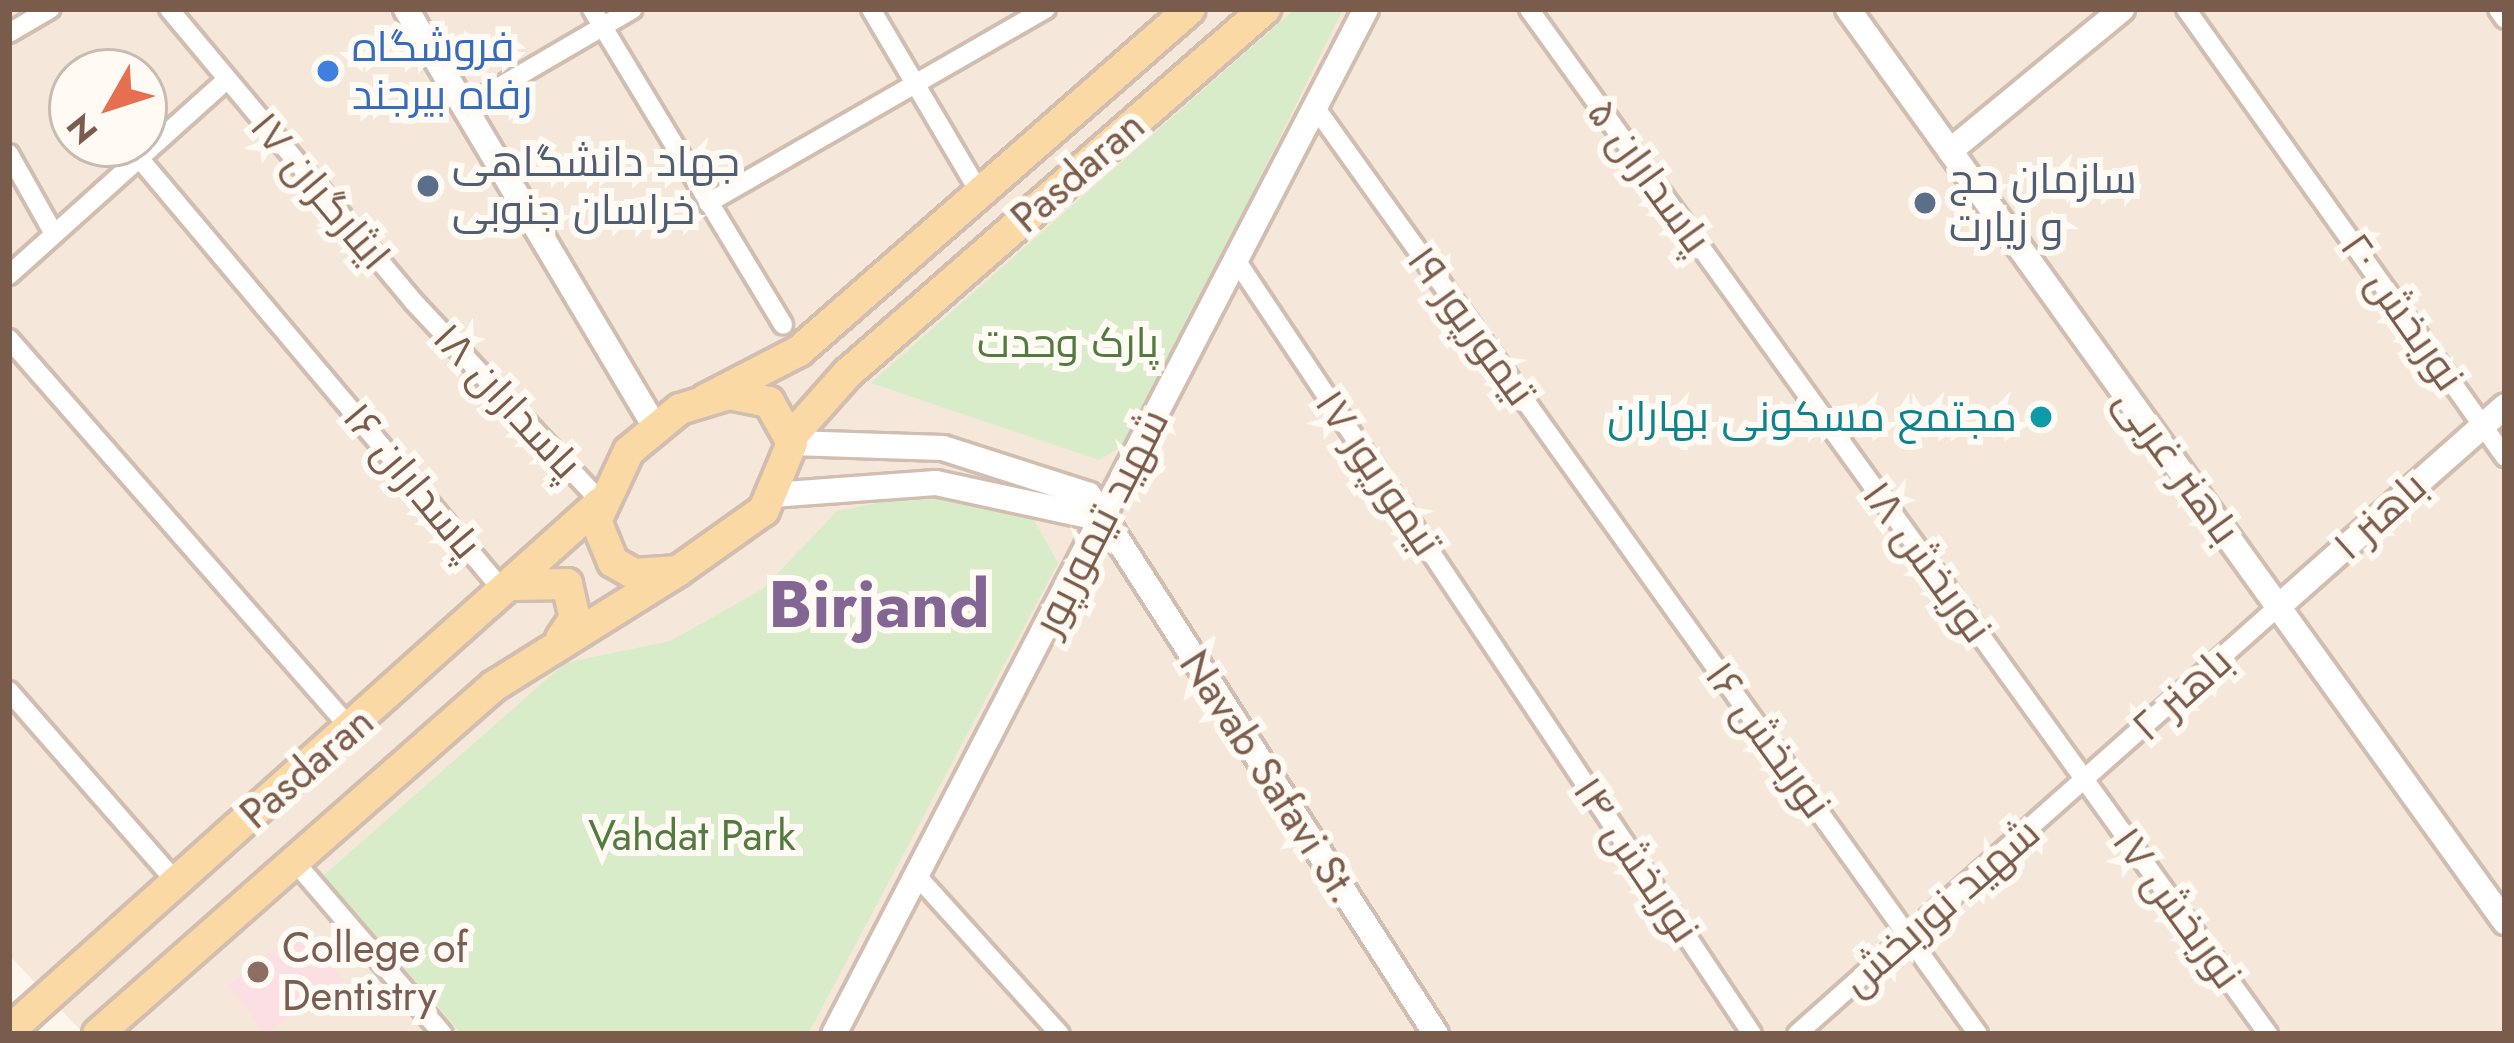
<!DOCTYPE html>
<meta charset="utf-8">
<style>
body{margin:0}
#map{position:relative;width:2514px;height:1043px;overflow:hidden;background:#fdf6ec;font-family:Jost,Cairo,sans-serif}
div>[style]{position:absolute}
.residential>*{inset:0;background:#f5e8da}
.medical>*{inset:0;background:#fbdfe3}
.green>*{inset:0;background:#d8ecc9}
.roads{filter:drop-shadow(3px 0 #d1beb0) drop-shadow(-3px 0 #d1beb0) drop-shadow(0 3px #d1beb0) drop-shadow(0 -3px #d1beb0)}
.minor>*{height:18px;margin:-9px;padding:0 9px;transform-origin:9px;border-radius:9px;background:#fff}
.tertiary>*{height:24px;margin:-12px;padding:0 12px;transform-origin:12px;border-radius:12px;background:#fff}
.primary>*{height:30px;margin:-15px;padding:0 15px;transform-origin:15px;border-radius:15px;background:#fbd9a5}
.dots>*{width:33px;height:33px;translate:-50% -50%;box-sizing:border-box;border:6px solid #fffaf3;border-radius:50%}
span{translate:-50% -50%;white-space:nowrap;text-align:center;line-height:1.15;-webkit-text-stroke:12px #fffaf3;paint-order:stroke}
.shop-label{font-size:42px;color:#366cbe}
.left{translate:0 -50%;text-align:left}
.service-label{font-size:42px;color:#4e5e75}
.street-label{font-size:42px;color:#7a5c4d}
.park-label{font-size:42px;color:#537a41}
.culture-label{font-size:42px;color:#0d838f}
.right{translate:-100% -50%;text-align:right}
.education-label{font-size:42px;color:#785e54}
.town-label{font-size:66px;color:#846695;font-weight:700}
.frame{position:absolute;inset:0;border:12px solid #7a5c4d;pointer-events:none}
.north{position:absolute;left:48px;top:48px;width:120px;height:120px;box-sizing:border-box;background:#fffaf3;border:3px solid #cabbb1;border-radius:50%;rotate:231deg;font-size:33px;font-weight:700;line-height:48px;text-align:center;color:#7a5c4d}
.north::after{content:'';display:block;margin:auto;width:42px;height:54px;background:#e76f51;clip-path:polygon(50% 0,100% 100%,50% 72%,0 100%)}
</style>
<div id="map">
<div class="residential">
<div style="clip-path:polygon(evenodd,9px 9px,2505px 9px,2505px 1034px,84px 1034px,9px 955px,9px 9px,72px 72px,144px 72px,144px 144px,72px 144px,72px 72px)"></div>
</div>
<div class="medical">
<div style="clip-path:polygon(290px 938px,311px 942px,344px 981px,265px 1034px,229px 985px)"></div>
</div>
<div class="green">
<div style="clip-path:polygon(1295px 9px,1343px 9px,1130px 442px,1099px 460px,871px 383px)"></div>
<div style="clip-path:polygon(938px 491px,1034px 520px,1058px 563px,808px 1034px,462px 1034px,323px 876px,565px 663px,670px 641px,763px 589px,837px 511px)"></div>
</div>
<div class="roads">
<div class="minor">
<div style="left:169px;top:9px;width:381px;rotate:50.1deg"></div>
<div style="left:413px;top:301px;width:275px;rotate:46.9deg"></div>
<div style="left:592px;top:9px;width:369px;rotate:58.8deg"></div>
<div style="left:871px;top:9px;width:214px;rotate:59.4deg"></div>
<div style="left:1529px;top:9px;width:1264px;rotate:54.21deg"></div>
<div style="left:2186px;top:9px;width:550px;rotate:54.55deg"></div>
<div style="left:2498px;top:9px;width:12px;rotate:55deg"></div>
<div style="left:9px;top:33px;width:48px;rotate:-30.3deg"></div>
<div style="left:465px;top:107px;width:194px;rotate:-30.3deg"></div>
<div style="left:1315px;top:107px;width:1140px;rotate:54.43deg"></div>
<div style="left:9px;top:154px;width:92px;rotate:60.6deg"></div>
<div style="left:139px;top:158px;width:568px;rotate:49.92deg"></div>
<div style="left:708px;top:203px;width:390px;rotate:-29.9deg"></div>
<div style="left:1236px;top:260px;width:930px;rotate:56.31deg"></div>
<div style="left:9px;top:275px;width:292px;rotate:-41.9deg"></div>
<div style="left:9px;top:339px;width:519px;rotate:48.75deg"></div>
<div style="left:9px;top:691px;width:255px;rotate:48.8deg"></div>
<div style="left:294px;top:861px;width:228px;rotate:49.3deg"></div>
<div style="left:917px;top:876px;width:213px;rotate:47.9deg"></div>
<div style="left:1797px;top:1034px;width:643px;rotate:-41.6deg"></div>
</div>
<div class="tertiary">
<div style="left:406px;top:9px;width:487px;rotate:59.2deg"></div>
<div style="left:1848px;top:9px;width:1125px;rotate:54.26deg"></div>
<div style="left:1950px;top:151px;width:223px;rotate:-39.5deg"></div>
<div style="left:792px;top:443px;width:151px;rotate:1.9deg"></div>
<div style="left:943px;top:448px;width:153px;rotate:17.8deg"></div>
<div style="left:1089px;top:495px;width:641px;rotate:57.23deg"></div>
<div style="left:772px;top:495px;width:164px;rotate:-4.2deg"></div>
<div style="left:936px;top:483px;width:171px;rotate:12.2deg"></div>
<div style="left:2278px;top:607px;width:303px;rotate:-41.5deg"></div>
<div style="left:834px;top:1034px;width:1155px;rotate:-62.57deg"></div>
</div>
<div class="primary">
<div style="left:729px;top:394px;width:41px;rotate:11.3deg"></div>
<div style="left:769px;top:402px;width:47px;rotate:60.7deg"></div>
<div style="left:792px;top:443px;width:73px;rotate:112.7deg"></div>
<div style="left:764px;top:510px;width:105px;rotate:144.7deg"></div>
<div style="left:678px;top:571px;width:44px;rotate:176.1deg"></div>
<div style="left:634px;top:574px;width:24px;rotate:-150deg"></div>
<div style="left:613px;top:562px;width:44px;rotate:-112.5deg"></div>
<div style="left:596px;top:521px;width:77px;rotate:-64.8deg"></div>
<div style="left:629px;top:451px;width:66px;rotate:-39.5deg"></div>
<div style="left:680px;top:409px;width:51px;rotate:-17deg"></div>
<div style="left:706px;top:399px;width:105px;rotate:-27.3deg"></div>
<div style="left:799px;top:351px;width:519px;rotate:-41.18deg"></div>
<div style="left:790px;top:438px;width:87px;rotate:-48.3deg"></div>
<div style="left:848px;top:373px;width:554px;rotate:-41.12deg"></div>
<div style="left:514px;top:585px;width:53px;rotate:-1.1deg"></div>
<div style="left:567px;top:584px;width:35px;rotate:77deg"></div>
<div style="left:575px;top:618px;width:25px;rotate:124deg"></div>
<div style="left:9px;top:1031px;width:794px;rotate:-41.78deg"></div>
<div style="left:98px;top:1034px;width:527px;rotate:-41.31deg"></div>
<div style="left:494px;top:686px;width:217px;rotate:-32deg"></div>
</div>
</div>
<div class="dots">
<div style="left:328px;top:71px;background:#3f7fe0"></div>
<div style="left:428px;top:186px;background:#5c6f8a"></div>
<div style="left:1925px;top:203px;background:#5c6f8a"></div>
<div style="left:2041px;top:417px;background:#0f9aa8"></div>
<div style="left:258px;top:972px;background:#8d6e63"></div>
</div>
<div class="shop-label">
<span class="left" style="left:352px;top:71px">فروشگاه<br>رفاه بیرجند</span>
</div>
<div class="service-label">
<span class="left" style="left:452px;top:186px">جهاد دانشگاهی<br>خراسان جنوبی</span>
<span class="left" style="left:1949px;top:203px">سازمان حج<br>و زیارت</span>
</div>
<div class="street-label">
<span style="left:1078px;top:172px;rotate:-41deg">Pasdaran</span>
<span style="left:1649px;top:176px;rotate:54deg">پاسداران ۵</span>
<span style="left:320px;top:191px;rotate:50deg">ایثارگران ۱۷</span>
<span style="left:2402px;top:312px;rotate:55deg">نوربخش ۲۰</span>
<span style="left:1471px;top:326px;rotate:54deg">تیمورپور ۱۹</span>
<span style="left:507px;top:401px;rotate:47deg">پاسداران ۱۸</span>
<span style="left:2177px;top:466px;rotate:54deg">باهنر غربی</span>
<span style="left:1378px;top:473px;rotate:56deg">تیمورپور ۱۷</span>
<span style="left:412px;top:481px;rotate:50deg">پاسداران ۱۶</span>
<span style="left:2380px;top:516px;rotate:-42deg">باهنر ۱</span>
<span style="left:1101px;top:522px;rotate:-63deg">شهید تیمورپور</span>
<span style="left:1927px;top:562px;rotate:54deg">نوربخش ۱۸</span>
<span style="left:2182px;top:694px;rotate:-42deg">باهنر ۲</span>
<span style="left:1768px;top:740px;rotate:54deg">نوربخش ۱۶</span>
<span style="left:307px;top:768px;rotate:-41deg">Pasdaran</span>
<span style="left:1269px;top:777px;rotate:57deg">Navab Safavi St.</span>
<span style="left:1636px;top:860px;rotate:56deg">نوربخش ۱۴</span>
<span style="left:1941px;top:907px;rotate:-41deg">شهید نوربخش</span>
<span style="left:2177px;top:908px;rotate:54deg">نوربخش ۱۷</span>
</div>
<div class="park-label">
<span style="left:1068px;top:343px">پارک وحدت</span>
<span style="left:692px;top:836px">Vahdat Park</span>
</div>
<div class="culture-label">
<span class="right" style="left:2017px;top:417px">مجتمع مسکونی بهاران</span>
</div>
<div class="education-label">
<span class="left" style="left:282px;top:972px">College of<br>Dentistry</span>
</div>
<div class="town-label">
<span style="left:879px;top:605px">Birjand</span>
</div>
<div class="frame"></div>
<div class="north">N</div>
</div>
